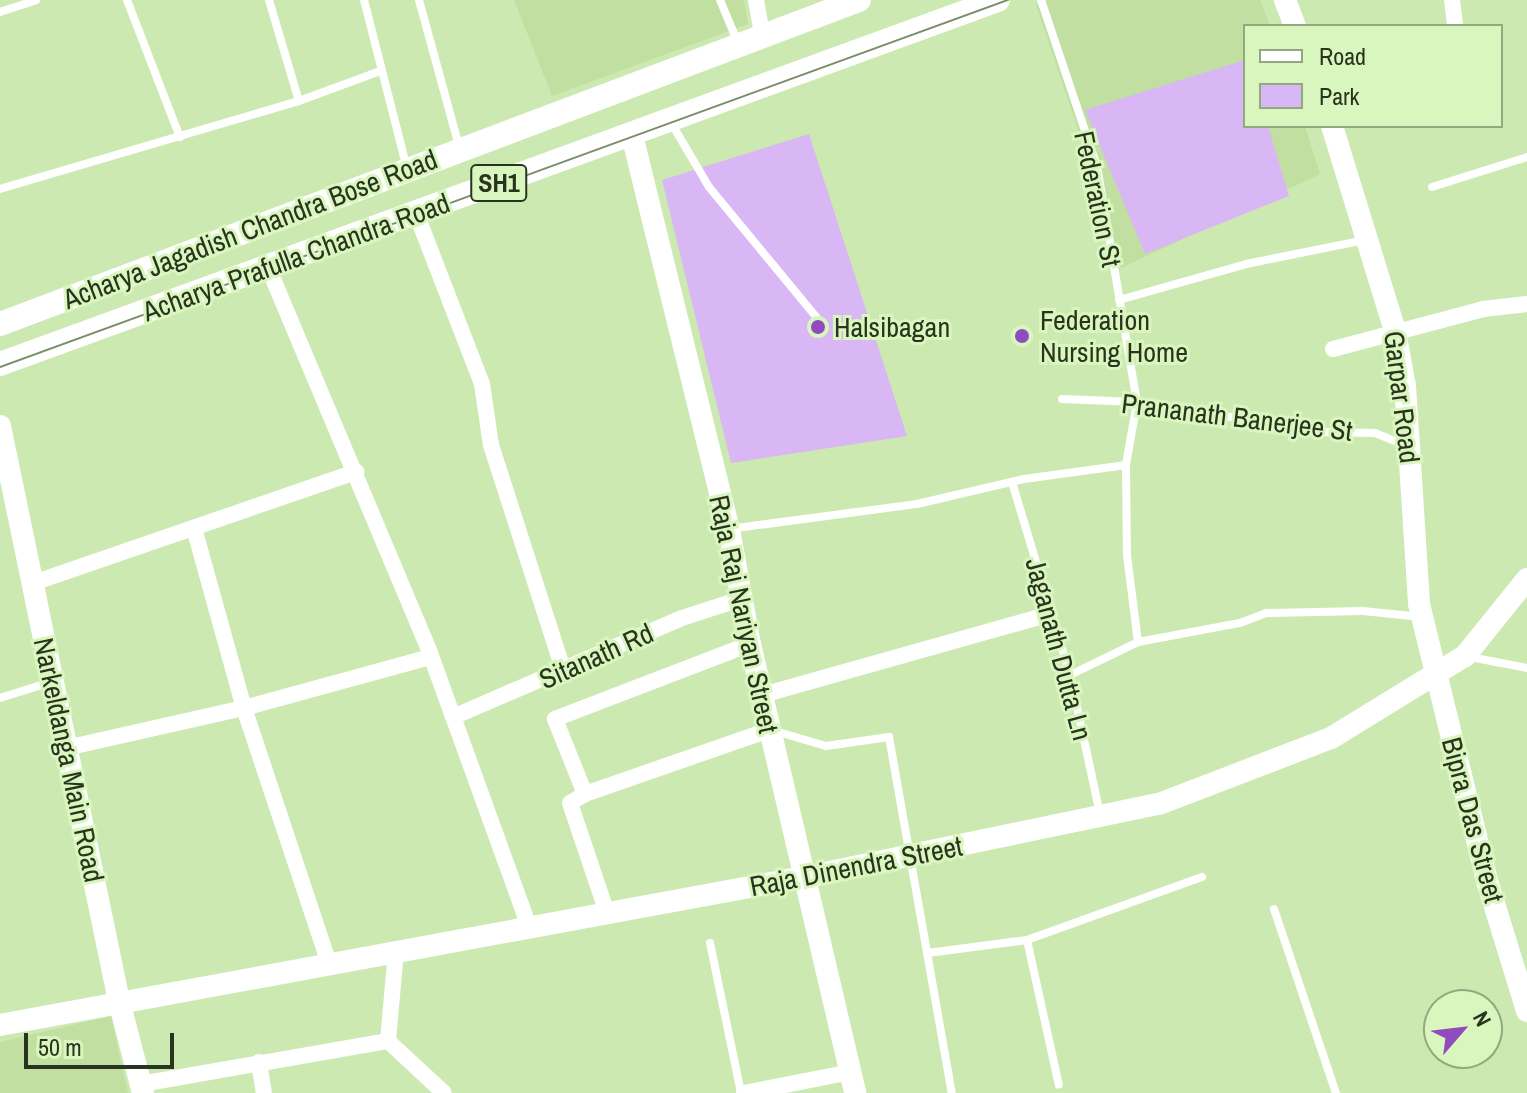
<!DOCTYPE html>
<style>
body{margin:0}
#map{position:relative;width:1527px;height:1093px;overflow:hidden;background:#cde9b2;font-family:"Archivo Narrow",sans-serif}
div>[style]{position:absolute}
.built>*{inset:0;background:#c0dfa1}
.green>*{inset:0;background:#d9b6f4}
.lane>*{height:8px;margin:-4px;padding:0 4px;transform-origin:4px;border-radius:4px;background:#fff}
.street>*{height:16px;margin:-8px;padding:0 8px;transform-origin:8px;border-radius:8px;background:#fff}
.secondary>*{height:22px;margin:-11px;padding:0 11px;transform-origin:11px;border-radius:11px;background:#fff}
.primary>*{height:24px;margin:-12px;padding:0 12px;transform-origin:12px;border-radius:12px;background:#fff}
.tram>*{height:2px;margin:-1px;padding:0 1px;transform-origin:1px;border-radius:1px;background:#7b8e68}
.dots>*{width:22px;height:22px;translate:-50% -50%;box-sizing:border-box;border:4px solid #daf6bf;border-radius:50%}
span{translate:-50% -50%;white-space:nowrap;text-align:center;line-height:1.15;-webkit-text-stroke:6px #daf6bf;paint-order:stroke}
.shield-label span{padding:2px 6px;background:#daf6bf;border:2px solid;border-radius:6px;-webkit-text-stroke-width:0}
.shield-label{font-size:26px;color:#29341e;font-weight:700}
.street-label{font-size:28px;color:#29341e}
.poi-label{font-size:28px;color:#29341e}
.left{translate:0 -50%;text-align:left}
.legend{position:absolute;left:1243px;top:24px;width:260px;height:104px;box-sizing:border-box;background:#daf6bf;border:2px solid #93a87f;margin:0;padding:10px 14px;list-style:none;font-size:24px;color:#29341e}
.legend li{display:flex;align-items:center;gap:16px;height:40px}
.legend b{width:40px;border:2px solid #93a87f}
.north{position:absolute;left:1423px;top:989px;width:80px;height:80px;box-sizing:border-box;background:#daf6bf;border:2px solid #93a87f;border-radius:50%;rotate:62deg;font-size:22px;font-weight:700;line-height:32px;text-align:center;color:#29341e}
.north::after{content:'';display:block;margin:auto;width:28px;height:36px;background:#924bbe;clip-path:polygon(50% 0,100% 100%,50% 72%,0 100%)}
.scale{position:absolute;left:24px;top:1033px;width:150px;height:36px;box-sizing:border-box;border:4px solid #29341e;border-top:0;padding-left:10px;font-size:24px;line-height:28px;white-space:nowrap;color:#29341e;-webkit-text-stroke:6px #daf6bf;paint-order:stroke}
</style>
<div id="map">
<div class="built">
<div style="clip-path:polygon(514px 0,744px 0,748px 24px,552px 96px)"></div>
<div style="clip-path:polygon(1049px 0,1260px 0,1270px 26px,1245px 26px,1245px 126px,1305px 126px,1320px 174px,1113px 272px,1083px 144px,1036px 5px)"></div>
<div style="clip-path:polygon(111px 1016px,128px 1093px,0 1093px,0 1042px)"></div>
</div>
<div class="green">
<div style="clip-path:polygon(1245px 60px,1245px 126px,1268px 126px,1289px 196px,1145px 254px,1085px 110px)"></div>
<div style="clip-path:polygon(809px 134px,907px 436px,731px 463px,662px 180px)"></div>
</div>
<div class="lane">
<div style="left:127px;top:0;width:147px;rotate:68.9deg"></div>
<div style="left:269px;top:0;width:105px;rotate:73.5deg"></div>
<div style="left:364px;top:0;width:174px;rotate:75.7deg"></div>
<div style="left:419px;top:0;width:151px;rotate:74.7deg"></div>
<div style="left:720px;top:0;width:47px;rotate:67.3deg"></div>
<div style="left:1041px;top:0;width:175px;rotate:71.4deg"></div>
<div style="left:1097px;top:166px;width:239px;rotate:80.4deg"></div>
<div style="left:1137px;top:402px;width:64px;rotate:99.9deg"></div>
<div style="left:1126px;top:465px;width:90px;rotate:89.4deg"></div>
<div style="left:1127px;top:555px;width:88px;rotate:82.8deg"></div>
<div style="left:0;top:12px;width:38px;rotate:-18deg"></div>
<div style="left:670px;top:121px;width:77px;rotate:59.4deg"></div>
<div style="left:709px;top:187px;width:176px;rotate:50.5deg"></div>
<div style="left:1432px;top:187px;width:100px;rotate:-17.5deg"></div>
<div style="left:0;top:189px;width:312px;rotate:-16.4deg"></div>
<div style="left:299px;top:101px;width:86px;rotate:-20.3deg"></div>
<div style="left:1119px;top:300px;width:132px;rotate:-15.8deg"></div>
<div style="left:1246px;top:264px;width:121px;rotate:-11.4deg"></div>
<div style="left:1062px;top:399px;width:75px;rotate:2.3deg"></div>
<div style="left:1137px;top:402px;width:187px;rotate:9.2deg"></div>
<div style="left:1322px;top:432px;width:53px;rotate:1.1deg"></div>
<div style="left:1375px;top:433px;width:35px;rotate:22deg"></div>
<div style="left:1012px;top:482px;width:202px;rotate:73.3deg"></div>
<div style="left:1070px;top:675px;width:142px;rotate:77.8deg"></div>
<div style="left:729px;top:529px;width:190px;rotate:-7.6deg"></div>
<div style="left:917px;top:504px;width:110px;rotate:-13.2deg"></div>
<div style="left:1024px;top:479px;width:103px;rotate:-7.8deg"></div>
<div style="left:1470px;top:657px;width:58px;rotate:10.9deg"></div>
<div style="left:1070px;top:675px;width:76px;rotate:-25.9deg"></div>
<div style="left:1138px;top:642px;width:104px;rotate:-10.6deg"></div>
<div style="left:1240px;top:623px;width:28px;rotate:-21deg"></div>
<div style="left:1266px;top:613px;width:97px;rotate:-1.2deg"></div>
<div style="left:1363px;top:611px;width:59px;rotate:5.8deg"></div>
<div style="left:0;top:698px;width:53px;rotate:-17.4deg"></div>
<div style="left:775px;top:731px;width:53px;rotate:16.4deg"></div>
<div style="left:826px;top:746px;width:64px;rotate:-8.1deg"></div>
<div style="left:889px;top:737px;width:362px;rotate:80deg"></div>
<div style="left:1274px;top:909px;width:194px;rotate:71.4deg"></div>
<div style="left:1027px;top:940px;width:148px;rotate:77.6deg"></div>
<div style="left:710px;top:943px;width:153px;rotate:78.3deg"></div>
<div style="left:928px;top:953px;width:100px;rotate:-7.5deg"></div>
<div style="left:1027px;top:940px;width:186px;rotate:-19.8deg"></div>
</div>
<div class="street">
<div style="left:756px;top:0;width:35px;rotate:80deg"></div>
<div style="left:1452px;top:0;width:26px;rotate:83deg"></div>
<div style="left:416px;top:213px;width:183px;rotate:68.9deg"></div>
<div style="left:482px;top:384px;width:62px;rotate:81.6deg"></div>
<div style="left:491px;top:445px;width:238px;rotate:72.2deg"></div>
<div style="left:268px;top:267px;width:419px;rotate:67.2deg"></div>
<div style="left:430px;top:653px;width:290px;rotate:70.1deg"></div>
<div style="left:1333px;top:349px;width:155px;rotate:-14.9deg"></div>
<div style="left:1483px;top:309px;width:44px;rotate:-6.5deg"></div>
<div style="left:194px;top:528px;width:187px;rotate:74.5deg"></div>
<div style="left:244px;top:708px;width:269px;rotate:71.6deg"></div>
<div style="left:33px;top:583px;width:342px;rotate:-19deg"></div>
<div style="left:750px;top:644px;width:209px;rotate:159deg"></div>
<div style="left:555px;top:719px;width:81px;rotate:68.2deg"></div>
<div style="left:585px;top:794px;width:195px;rotate:-19.2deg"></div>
<div style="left:762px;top:695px;width:299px;rotate:-15.7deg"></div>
<div style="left:453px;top:717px;width:249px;rotate:-23.4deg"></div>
<div style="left:682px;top:618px;width:62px;rotate:-17.9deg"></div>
<div style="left:66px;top:748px;width:182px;rotate:-12.7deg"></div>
<div style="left:244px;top:708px;width:194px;rotate:-15.3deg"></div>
<div style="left:585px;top:794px;width:17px;rotate:149deg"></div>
<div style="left:570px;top:803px;width:116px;rotate:71.4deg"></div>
<div style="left:396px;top:951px;width:90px;rotate:95.1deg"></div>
<div style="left:388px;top:1041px;width:76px;rotate:42.9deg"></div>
<div style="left:259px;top:1062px;width:31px;rotate:81deg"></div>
<div style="left:141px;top:1084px;width:251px;rotate:-9.9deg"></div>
<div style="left:744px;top:1093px;width:109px;rotate:-11.1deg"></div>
</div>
<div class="secondary">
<div style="left:1285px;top:0;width:28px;rotate:69deg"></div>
<div style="left:1332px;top:126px;width:214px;rotate:72.9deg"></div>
<div style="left:1395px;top:331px;width:56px;rotate:79.7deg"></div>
<div style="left:1405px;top:386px;width:218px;rotate:86.3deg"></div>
<div style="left:1419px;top:604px;width:288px;rotate:76.2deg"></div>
<div style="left:1488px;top:884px;width:133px;rotate:72.9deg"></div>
<div style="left:632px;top:135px;width:406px;rotate:76.2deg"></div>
<div style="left:729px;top:529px;width:117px;rotate:79.7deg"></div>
<div style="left:750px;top:644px;width:461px;rotate:76.8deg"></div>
<div style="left:0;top:426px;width:587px;rotate:78.31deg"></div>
<div style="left:119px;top:1001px;width:95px;rotate:75.4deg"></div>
<div style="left:0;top:1025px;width:829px;rotate:-10.43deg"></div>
<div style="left:815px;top:875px;width:351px;rotate:-11.7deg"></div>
<div style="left:1159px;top:804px;width:184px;rotate:-21deg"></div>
<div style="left:1331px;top:738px;width:157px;rotate:-31.5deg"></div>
<div style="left:1465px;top:656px;width:99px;rotate:-51.2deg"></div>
</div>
<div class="primary">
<div style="left:0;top:324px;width:918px;rotate:-20.67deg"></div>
<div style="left:0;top:364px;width:1062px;rotate:-20.04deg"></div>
</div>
<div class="tram">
<div style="left:0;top:367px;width:1073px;rotate:-20.01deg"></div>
</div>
<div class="dots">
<div style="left:818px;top:327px;background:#924bbe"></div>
<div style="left:1022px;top:336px;background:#924bbe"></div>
</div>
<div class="shield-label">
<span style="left:499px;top:183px">SH1</span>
</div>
<div class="street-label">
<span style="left:1098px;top:199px;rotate:78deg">Federation St</span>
<span style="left:250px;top:229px;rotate:-21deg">Acharya Jagadish Chandra Bose Road</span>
<span style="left:296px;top:257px;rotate:-20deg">Acharya Prafulla Chandra Road</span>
<span style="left:1402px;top:397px;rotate:83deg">Garpar Road</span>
<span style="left:1237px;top:417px;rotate:7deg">Prananath Banerjee St</span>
<span style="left:744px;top:614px;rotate:78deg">Raja Raj Nariyan Street</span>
<span style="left:1059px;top:649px;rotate:75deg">Jaganath Dutta Ln</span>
<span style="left:596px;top:656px;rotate:-24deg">Sitanath Rd</span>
<span style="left:69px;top:760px;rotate:78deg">Narkeldanga Main Road</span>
<span style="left:1473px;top:820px;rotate:75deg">Bipra Das Street</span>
<span style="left:856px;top:866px;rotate:-11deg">Raja Dinendra Street</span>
</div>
<div class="poi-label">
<span class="left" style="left:1040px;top:336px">Federation<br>Nursing Home</span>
<span class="left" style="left:834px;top:327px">Halsibagan</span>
</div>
<ul class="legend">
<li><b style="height:10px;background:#fff"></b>Road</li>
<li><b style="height:22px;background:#d9b6f4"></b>Park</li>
</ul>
<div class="north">N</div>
<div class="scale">50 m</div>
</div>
